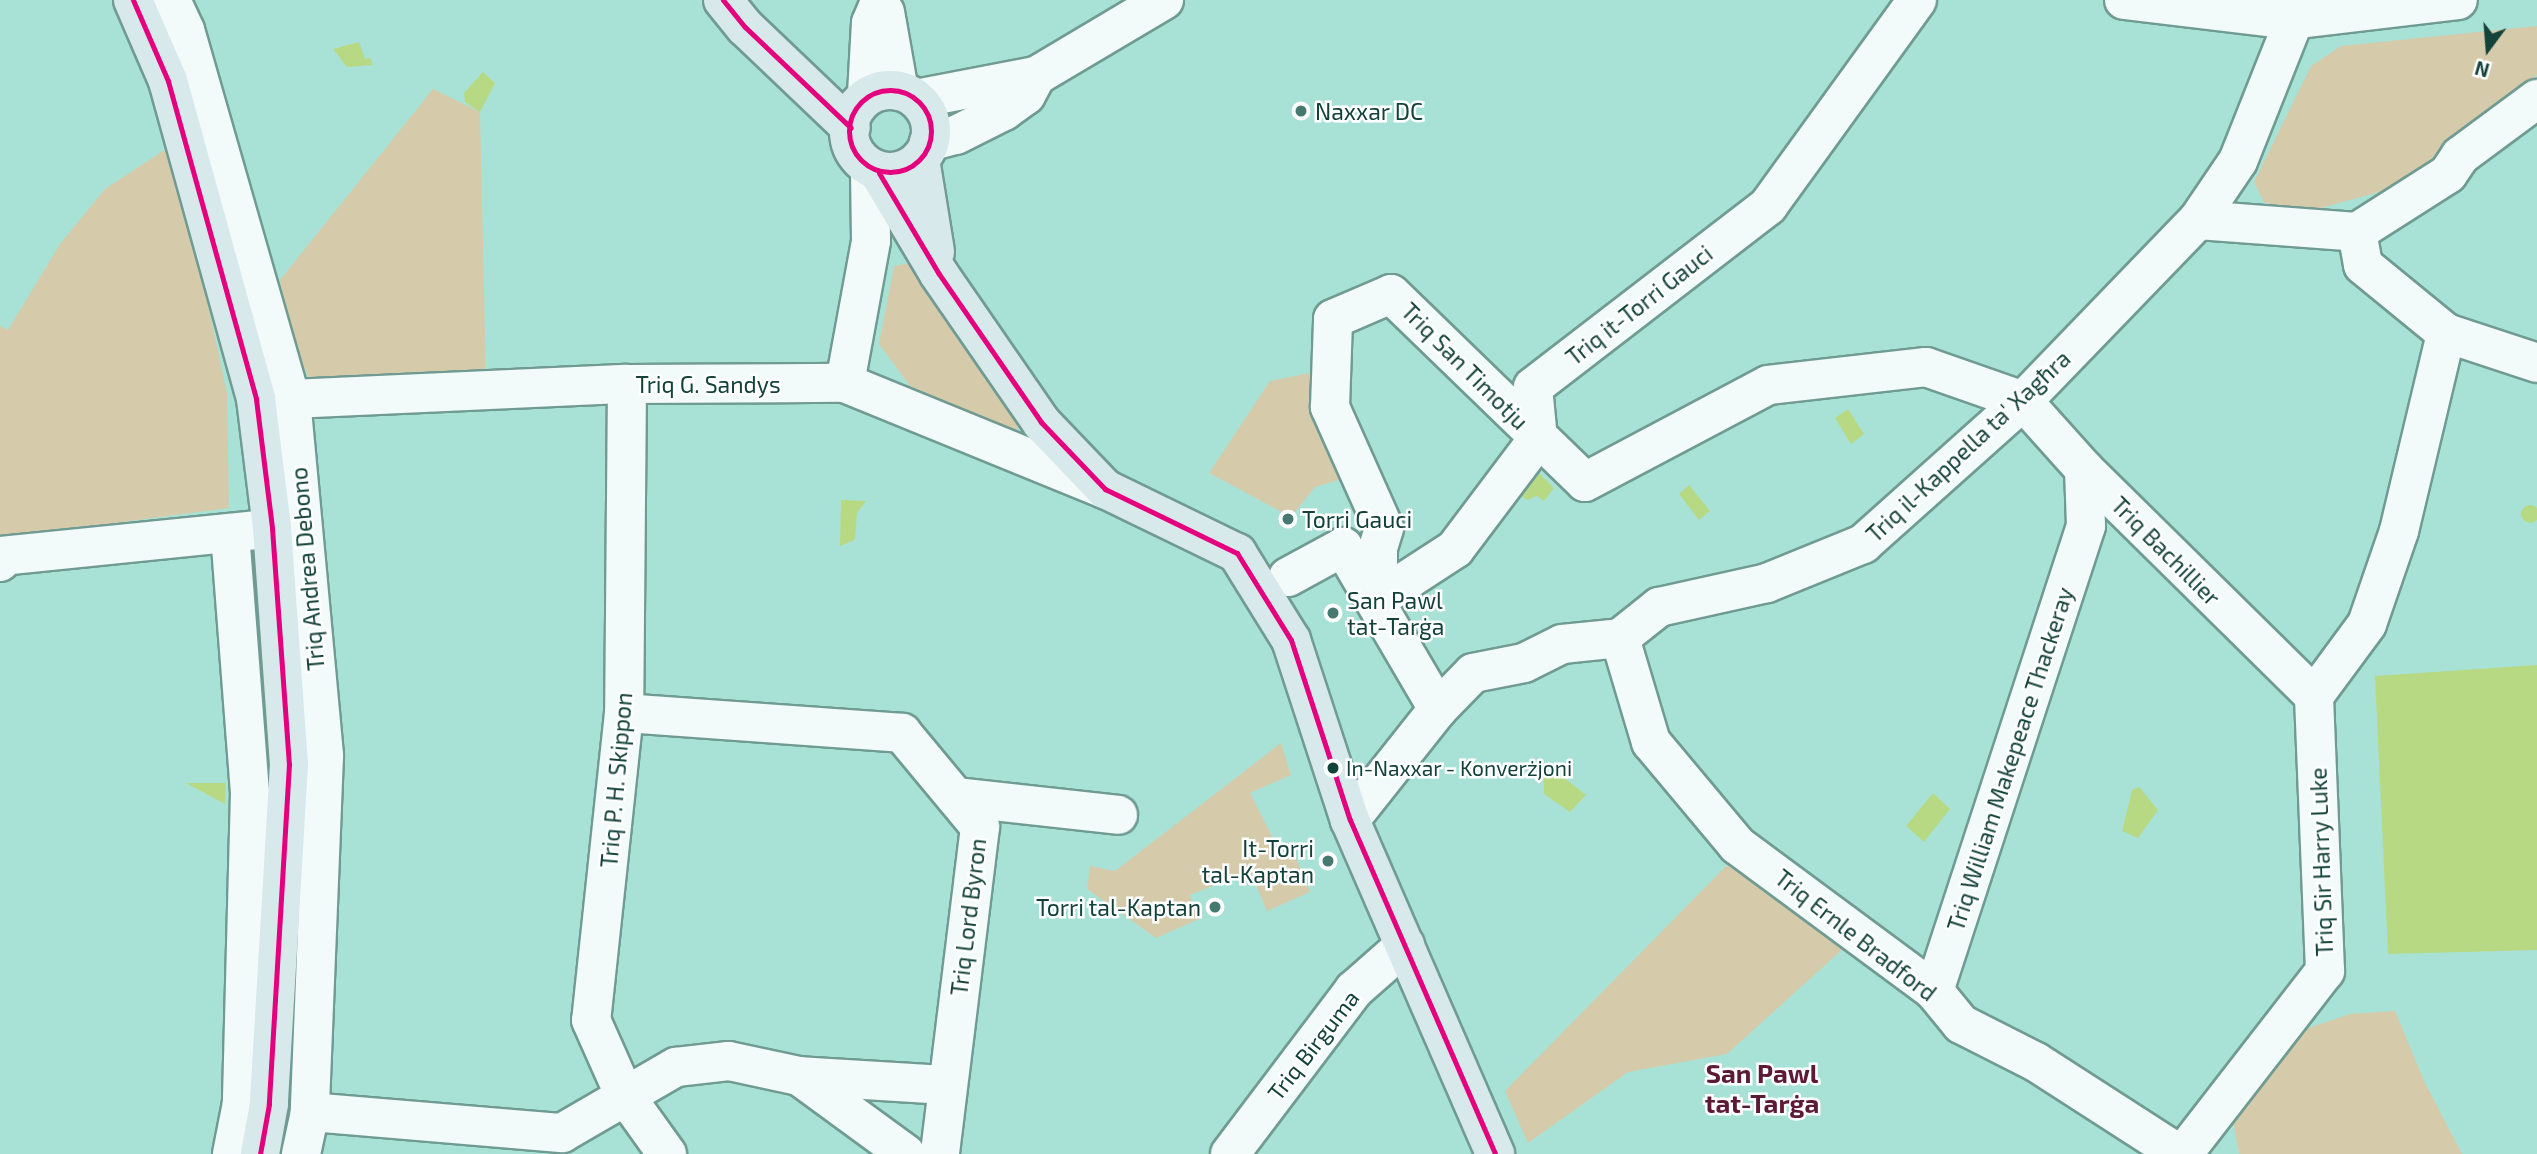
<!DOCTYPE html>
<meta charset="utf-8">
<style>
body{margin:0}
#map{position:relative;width:2537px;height:1154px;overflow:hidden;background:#a8e2d6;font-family:"Exo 2",sans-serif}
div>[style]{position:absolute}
.green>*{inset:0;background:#d5cbaa}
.water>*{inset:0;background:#b7d984}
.round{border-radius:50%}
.roads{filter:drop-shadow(2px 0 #709b92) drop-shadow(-2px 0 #709b92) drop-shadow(0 2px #709b92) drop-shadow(0 -2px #709b92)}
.minor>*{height:38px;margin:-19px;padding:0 19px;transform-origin:19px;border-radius:19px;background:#f2fbf9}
.major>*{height:38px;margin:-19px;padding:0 19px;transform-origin:19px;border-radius:19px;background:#d8e9eb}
.major>.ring{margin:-19px;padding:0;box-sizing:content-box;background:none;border:38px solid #d8e9eb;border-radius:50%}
.bus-1>*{height:5px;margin:-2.5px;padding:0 2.5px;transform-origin:2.5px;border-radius:2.5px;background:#e5007d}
.bus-1>.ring{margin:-2.5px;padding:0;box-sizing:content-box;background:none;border:5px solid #e5007d;border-radius:50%}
.dots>*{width:19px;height:19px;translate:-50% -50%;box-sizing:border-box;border:4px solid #fff;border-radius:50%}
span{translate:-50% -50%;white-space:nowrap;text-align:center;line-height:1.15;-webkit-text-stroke:5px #fff;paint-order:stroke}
.bus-label{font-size:21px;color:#124239}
.left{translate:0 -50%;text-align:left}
.poi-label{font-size:23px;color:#124239}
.right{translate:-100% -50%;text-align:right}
.street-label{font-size:23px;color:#124239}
.quarter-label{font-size:26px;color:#5c1a35;font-weight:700}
.north{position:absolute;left:2453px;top:14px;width:70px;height:70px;-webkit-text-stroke:5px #fff;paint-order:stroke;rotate:196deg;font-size:19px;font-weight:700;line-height:28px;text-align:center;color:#124239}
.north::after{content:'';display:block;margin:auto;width:24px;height:32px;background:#124239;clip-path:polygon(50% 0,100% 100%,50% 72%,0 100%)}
</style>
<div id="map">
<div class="green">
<div style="clip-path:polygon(2537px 26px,2537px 75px,2394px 188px,2299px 214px,2264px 202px,2254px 182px,2311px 66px,2341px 46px)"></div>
<div style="clip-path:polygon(433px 89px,480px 112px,486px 376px,309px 378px,290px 334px,280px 280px)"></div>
<div style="clip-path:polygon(166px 149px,198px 260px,227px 393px,229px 508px,0 538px,0 326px,8px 330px,60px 244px,105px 189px)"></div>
<div style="clip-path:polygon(911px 263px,1019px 419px,1015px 441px,910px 386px,879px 344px,894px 266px)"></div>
<div style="clip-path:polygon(1320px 371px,1352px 476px,1315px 487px,1291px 517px,1209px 473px,1270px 381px)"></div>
<div style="clip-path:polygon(1281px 743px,1291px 775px,1250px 793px,1282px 856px,1293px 851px,1310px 892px,1267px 911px,1250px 871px,1190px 895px,1199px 919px,1156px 938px,1087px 889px,1090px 866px,1115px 871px)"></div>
<div style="clip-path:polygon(1731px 861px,1845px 947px,1727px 1054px,1628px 1072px,1528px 1143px,1505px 1091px)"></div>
<div style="clip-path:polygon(2395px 1011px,2425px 1083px,2462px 1154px,2239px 1154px,2232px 1116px,2294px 1033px,2350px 1014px)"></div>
</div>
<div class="water">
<div style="clip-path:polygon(359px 42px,365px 59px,370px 58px,373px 65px,347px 67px,333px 49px)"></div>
<div style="clip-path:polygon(483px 72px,495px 83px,480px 112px,465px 102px,464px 93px)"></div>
<div style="clip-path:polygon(1848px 409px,1864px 434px,1851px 444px,1835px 418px)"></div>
<div style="clip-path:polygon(1529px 474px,1540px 474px,1554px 488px,1544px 501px,1537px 496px,1527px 500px,1517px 492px)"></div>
<div style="clip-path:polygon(1689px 485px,1710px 511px,1699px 520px,1679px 494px)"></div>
<div style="clip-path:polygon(841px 500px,866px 501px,857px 513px,855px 540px,840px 546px)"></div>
<div class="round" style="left:2521px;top:505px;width:18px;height:18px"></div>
<div style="clip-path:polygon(2537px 665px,2537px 950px,2388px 954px,2375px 676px)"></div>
<div style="clip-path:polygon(1550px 774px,1558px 773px,1586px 795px,1570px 812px,1544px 794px,1544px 777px)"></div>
<div style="clip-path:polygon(186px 783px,226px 783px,225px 804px)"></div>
<div style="clip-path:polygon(2139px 787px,2158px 810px,2138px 838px,2122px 831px,2132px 790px)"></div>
<div style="clip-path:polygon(1933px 793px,1950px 809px,1924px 842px,1906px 826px)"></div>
</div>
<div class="roads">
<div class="minor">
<div style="left:171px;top:0;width:33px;rotate:65deg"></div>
<div style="left:185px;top:30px;width:384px;rotate:74deg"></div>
<div style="left:291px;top:399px;width:359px;rotate:84.7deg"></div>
<div style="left:324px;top:756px;width:356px;rotate:92.3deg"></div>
<div style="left:310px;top:1112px;width:43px;rotate:102.1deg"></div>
<div style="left:2124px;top:0;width:168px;rotate:6.8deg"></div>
<div style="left:2291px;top:20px;width:168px;rotate:-6.8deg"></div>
<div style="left:885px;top:12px;width:80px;rotate:80deg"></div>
<div style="left:867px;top:94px;width:71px;rotate:-86.8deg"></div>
<div style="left:871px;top:23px;width:25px;rotate:-67deg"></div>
<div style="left:916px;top:99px;width:122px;rotate:-10.9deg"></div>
<div style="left:1036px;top:76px;width:149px;rotate:-30.7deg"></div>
<div style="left:929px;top:142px;width:28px;rotate:-15deg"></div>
<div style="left:956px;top:135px;width:54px;rotate:-26.6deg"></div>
<div style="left:1004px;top:111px;width:27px;rotate:-36deg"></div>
<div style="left:1026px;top:95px;width:21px;rotate:-62deg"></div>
<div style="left:2198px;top:220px;width:159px;rotate:4.3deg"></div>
<div style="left:2357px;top:232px;width:108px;rotate:-32.5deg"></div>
<div style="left:2448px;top:174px;width:22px;rotate:-56deg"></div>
<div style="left:2460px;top:156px;width:96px;rotate:-36.5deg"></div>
<div style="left:2446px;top:333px;width:96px;rotate:18.2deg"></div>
<div style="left:845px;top:383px;width:144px;rotate:-79.6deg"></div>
<div style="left:871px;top:241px;width:70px;rotate:-90.8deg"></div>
<div style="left:627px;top:384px;width:329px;rotate:90.5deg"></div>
<div style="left:624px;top:713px;width:309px;rotate:96.1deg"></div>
<div style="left:591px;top:1020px;width:81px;rotate:66deg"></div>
<div style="left:624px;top:1094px;width:74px;rotate:54.4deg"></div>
<div style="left:291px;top:399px;width:336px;rotate:-2.6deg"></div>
<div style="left:627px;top:384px;width:218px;rotate:-0.3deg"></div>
<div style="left:845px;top:383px;width:281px;rotate:22.2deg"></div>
<div style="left:230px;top:533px;width:260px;rotate:85.6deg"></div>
<div style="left:250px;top:792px;width:311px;rotate:91.5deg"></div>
<div style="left:242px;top:1103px;width:52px;rotate:101.1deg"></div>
<div style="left:0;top:562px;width:6px;rotate:-81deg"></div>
<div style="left:1px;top:556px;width:256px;rotate:-5.8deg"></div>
<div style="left:1288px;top:577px;width:63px;rotate:-28.6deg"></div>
<div style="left:1343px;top:547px;width:188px;rotate:59.6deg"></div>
<div style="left:1438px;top:709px;width:142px;rotate:128.4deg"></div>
<div style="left:1378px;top:599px;width:51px;rotate:-90deg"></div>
<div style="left:1378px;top:548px;width:21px;rotate:-73deg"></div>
<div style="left:1384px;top:528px;width:133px;rotate:-114.1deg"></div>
<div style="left:1330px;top:407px;width:88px;rotate:-88deg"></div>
<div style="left:1333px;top:319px;width:63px;rotate:-23.3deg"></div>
<div style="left:1391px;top:294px;width:270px;rotate:44.1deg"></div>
<div style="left:1585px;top:482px;width:207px;rotate:-27.9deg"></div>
<div style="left:1768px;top:385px;width:159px;rotate:-6.5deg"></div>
<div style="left:1926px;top:367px;width:103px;rotate:19.3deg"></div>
<div style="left:2023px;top:401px;width:91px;rotate:48.1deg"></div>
<div style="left:2084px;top:469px;width:323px;rotate:44.6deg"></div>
<div style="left:1378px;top:599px;width:92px;rotate:-33deg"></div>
<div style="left:1455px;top:549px;width:138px;rotate:-53deg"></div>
<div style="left:1538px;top:439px;width:52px;rotate:-95.5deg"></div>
<div style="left:1533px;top:387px;width:297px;rotate:-37.6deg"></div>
<div style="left:1768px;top:206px;width:254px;rotate:-54.1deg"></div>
<div style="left:1620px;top:638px;width:109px;rotate:73.4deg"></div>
<div style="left:1651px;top:742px;width:134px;rotate:50.1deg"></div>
<div style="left:1737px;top:845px;width:245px;rotate:36.5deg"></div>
<div style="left:1934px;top:991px;width:43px;rotate:50.7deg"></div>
<div style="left:1961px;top:1024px;width:84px;rotate:26.9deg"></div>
<div style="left:2036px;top:1062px;width:170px;rotate:32.8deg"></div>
<div style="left:1438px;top:709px;width:50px;rotate:-45.8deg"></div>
<div style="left:1473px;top:673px;width:52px;rotate:-11.1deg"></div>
<div style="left:1524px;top:663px;width:42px;rotate:-26.6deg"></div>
<div style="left:1562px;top:644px;width:58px;rotate:-5.9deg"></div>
<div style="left:1620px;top:638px;width:50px;rotate:-38.5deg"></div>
<div style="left:1659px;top:607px;width:111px;rotate:-12.5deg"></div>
<div style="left:1767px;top:583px;width:104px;rotate:-22.1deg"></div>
<div style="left:1863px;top:544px;width:215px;rotate:-41.8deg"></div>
<div style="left:2023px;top:401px;width:252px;rotate:-46deg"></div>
<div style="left:2198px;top:220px;width:71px;rotate:-55.9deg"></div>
<div style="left:2238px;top:161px;width:173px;rotate:-68.3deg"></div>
<div style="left:624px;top:713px;width:279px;rotate:4.1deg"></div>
<div style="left:902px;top:733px;width:122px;rotate:50.3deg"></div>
<div style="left:980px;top:827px;width:329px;rotate:97deg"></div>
<div style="left:956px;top:797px;width:163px;rotate:6.3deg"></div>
<div style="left:1934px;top:991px;width:489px;rotate:-71.9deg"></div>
<div style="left:2086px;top:526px;width:57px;rotate:-92deg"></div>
<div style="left:799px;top:1076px;width:148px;rotate:3.5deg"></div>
<div style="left:310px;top:1112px;width:253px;rotate:4.8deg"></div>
<div style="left:562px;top:1133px;width:132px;rotate:-30.1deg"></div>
<div style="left:676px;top:1067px;width:53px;rotate:-6.5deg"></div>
<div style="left:729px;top:1061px;width:72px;rotate:12.1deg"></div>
<div style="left:799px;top:1076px;width:132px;rotate:36.1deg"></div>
<div style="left:1230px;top:1154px;width:206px;rotate:-52.9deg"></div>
<div style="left:1354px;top:990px;width:68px;rotate:-41.4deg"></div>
<div style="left:2183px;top:1154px;width:232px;rotate:-52.2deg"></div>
<div style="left:2325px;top:971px;width:275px;rotate:-92.3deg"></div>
<div style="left:2314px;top:696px;width:89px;rotate:-53.6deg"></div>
<div style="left:2367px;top:624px;width:98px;rotate:-71deg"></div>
<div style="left:2399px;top:531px;width:204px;rotate:-76.6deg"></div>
<div style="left:2446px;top:333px;width:107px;rotate:-140.7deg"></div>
<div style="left:2363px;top:265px;width:34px;rotate:-100deg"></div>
</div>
<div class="major">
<div style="left:133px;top:0;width:88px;rotate:66.6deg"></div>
<div style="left:168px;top:81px;width:330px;rotate:74.5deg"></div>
<div style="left:256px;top:399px;width:130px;rotate:82.9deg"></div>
<div style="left:272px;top:528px;width:237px;rotate:85.9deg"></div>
<div style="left:289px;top:764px;width:341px;rotate:93.4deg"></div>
<div style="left:269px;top:1104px;width:51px;rotate:100.2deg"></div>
<div style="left:723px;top:0;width:35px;rotate:51deg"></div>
<div style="left:745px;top:27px;width:146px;rotate:43.6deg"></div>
<div class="ring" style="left:849px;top:90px;width:44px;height:44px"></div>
<div style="left:920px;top:159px;width:94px;rotate:80.8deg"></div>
<div style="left:879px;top:173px;width:117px;rotate:59.3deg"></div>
<div style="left:939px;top:274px;width:180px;rotate:55.4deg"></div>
<div style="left:1041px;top:422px;width:93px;rotate:46.3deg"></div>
<div style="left:1105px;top:489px;width:147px;rotate:25.9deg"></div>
<div style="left:1237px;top:553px;width:102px;rotate:58.2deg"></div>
<div style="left:1291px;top:640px;width:189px;rotate:71.9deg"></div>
<div style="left:1350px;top:820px;width:364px;rotate:66.5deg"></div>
</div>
</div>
<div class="bus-1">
<div style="left:133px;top:0;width:88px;rotate:66.6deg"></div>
<div style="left:168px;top:81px;width:330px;rotate:74.5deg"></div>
<div style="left:256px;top:399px;width:130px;rotate:82.9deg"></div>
<div style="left:272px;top:528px;width:237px;rotate:85.9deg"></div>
<div style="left:289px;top:764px;width:341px;rotate:93.4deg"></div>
<div style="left:269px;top:1104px;width:51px;rotate:100.2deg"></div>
<div style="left:723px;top:0;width:35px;rotate:51deg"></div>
<div style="left:745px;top:27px;width:146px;rotate:43.6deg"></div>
<div class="ring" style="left:849px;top:90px;width:77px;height:77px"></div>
<div style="left:879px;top:173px;width:117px;rotate:59.3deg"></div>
<div style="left:939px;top:274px;width:180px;rotate:55.4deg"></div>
<div style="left:1041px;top:422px;width:93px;rotate:46.3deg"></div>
<div style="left:1105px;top:489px;width:147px;rotate:25.9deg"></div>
<div style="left:1237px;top:553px;width:102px;rotate:58.2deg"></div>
<div style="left:1291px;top:640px;width:189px;rotate:71.9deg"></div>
<div style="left:1350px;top:820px;width:364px;rotate:66.5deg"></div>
</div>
<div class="dots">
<div style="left:1301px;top:111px;background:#467a70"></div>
<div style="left:1288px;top:519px;background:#467a70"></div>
<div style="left:1333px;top:613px;background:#467a70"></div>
<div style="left:1333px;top:768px;background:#124239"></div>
<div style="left:1328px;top:861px;background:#467a70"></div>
<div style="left:1215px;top:907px;background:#467a70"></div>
</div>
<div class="bus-label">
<span class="left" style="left:1346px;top:768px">In-Naxxar - Konverżjoni</span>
</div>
<div class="poi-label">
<span class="left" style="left:1315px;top:111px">Naxxar DC</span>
<span class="left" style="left:1302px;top:519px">Torri Gauci</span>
<span class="left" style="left:1347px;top:613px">San Pawl<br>tat-Tarġa</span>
<span class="right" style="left:1314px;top:861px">It-Torri<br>tal-Kaptan</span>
<span class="right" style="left:1201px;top:907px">Torri tal-Kaptan</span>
</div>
<div class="street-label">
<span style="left:1639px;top:305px;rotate:-38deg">Triq it-Torri Gauci</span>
<span style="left:1465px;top:366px;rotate:45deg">Triq San Timotju</span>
<span style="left:708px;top:384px">Triq G. Sandys</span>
<span style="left:1968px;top:446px;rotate:-43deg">Triq il-Kappella ta' Xagħra</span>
<span style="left:2166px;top:551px;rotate:45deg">Triq Bachillier</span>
<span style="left:307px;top:569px;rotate:-95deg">Triq Andrea Debono</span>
<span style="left:2010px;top:759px;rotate:-72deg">Triq William Makepeace Thackeray</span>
<span style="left:616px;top:780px;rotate:-85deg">Triq P. H. Skippon</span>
<span style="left:2321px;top:862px;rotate:-92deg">Triq Sir Harry Luke</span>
<span style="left:968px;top:917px;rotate:-83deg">Triq Lord Byron</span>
<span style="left:1856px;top:935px;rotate:38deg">Triq Ernle Bradford</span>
<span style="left:1313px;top:1045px;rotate:-52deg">Triq Birguma</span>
</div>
<div class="quarter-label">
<span style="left:1762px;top:1088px">San Pawl<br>tat-Tarġa</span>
</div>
<div class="north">N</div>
</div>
